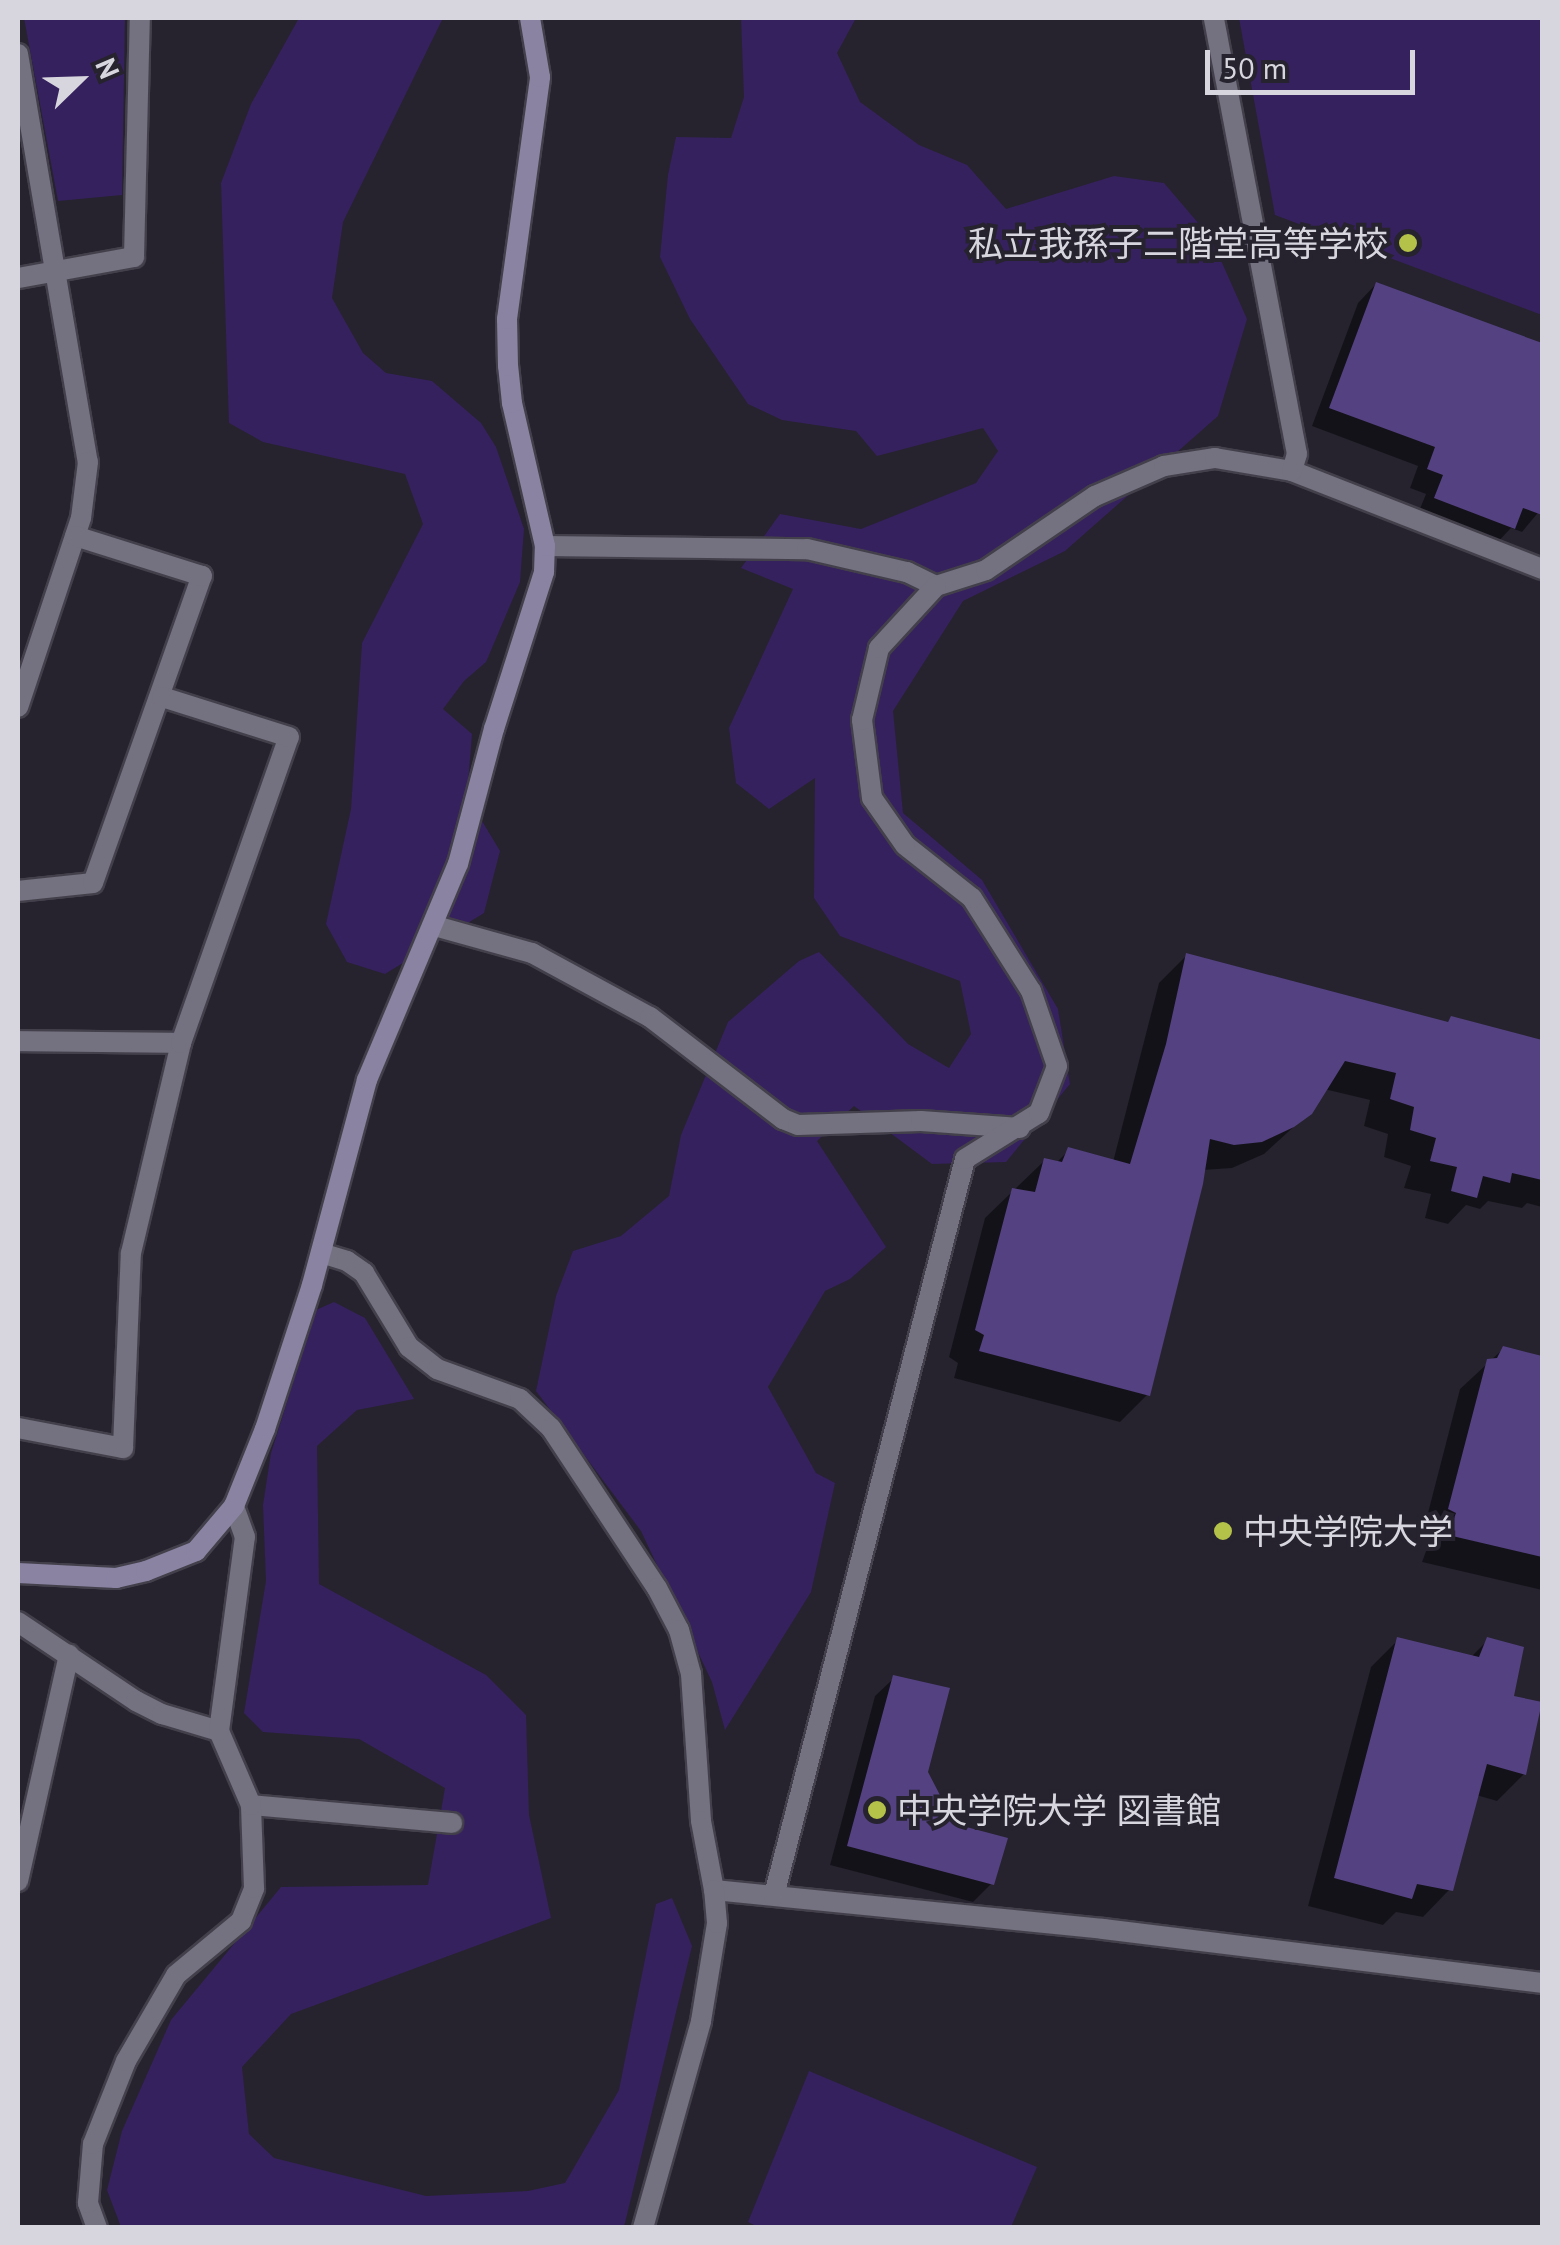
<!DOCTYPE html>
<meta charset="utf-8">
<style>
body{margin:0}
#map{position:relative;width:1560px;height:2245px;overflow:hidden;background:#26232f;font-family:"PT Sans","Noto Sans JP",sans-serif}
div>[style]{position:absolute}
.green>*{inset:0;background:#35215d}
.shadow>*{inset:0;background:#0007}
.building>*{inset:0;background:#544181}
.roads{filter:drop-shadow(2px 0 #43404b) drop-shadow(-2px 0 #43404b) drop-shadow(0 2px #43404b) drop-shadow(0 -2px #43404b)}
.street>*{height:20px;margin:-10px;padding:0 10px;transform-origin:10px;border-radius:10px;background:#747180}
.secondary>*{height:20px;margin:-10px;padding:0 10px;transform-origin:10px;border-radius:10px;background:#8a83a2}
.dots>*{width:28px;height:28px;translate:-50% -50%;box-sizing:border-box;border:5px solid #26232f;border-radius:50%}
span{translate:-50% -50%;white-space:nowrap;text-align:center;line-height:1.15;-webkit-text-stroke:8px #26232f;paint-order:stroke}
.poi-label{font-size:35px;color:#d7d5de}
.right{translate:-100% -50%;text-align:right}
.left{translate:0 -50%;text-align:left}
.frame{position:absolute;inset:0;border:20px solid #d7d5de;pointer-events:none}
.north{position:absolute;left:30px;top:30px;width:100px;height:100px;-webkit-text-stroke:8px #26232f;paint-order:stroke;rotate:67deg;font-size:28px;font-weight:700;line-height:40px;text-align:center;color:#d7d5de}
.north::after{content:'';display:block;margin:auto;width:35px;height:45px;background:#d7d5de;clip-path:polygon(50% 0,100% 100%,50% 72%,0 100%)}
.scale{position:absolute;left:1205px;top:50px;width:210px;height:45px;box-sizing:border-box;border:5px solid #d7d5de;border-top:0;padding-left:12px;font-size:30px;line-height:35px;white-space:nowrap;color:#d7d5de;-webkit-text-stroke:8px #26232f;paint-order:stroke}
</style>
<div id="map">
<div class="green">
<div style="clip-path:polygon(24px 18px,125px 18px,122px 195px,58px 201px)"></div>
<div style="clip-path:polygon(299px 18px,443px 18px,343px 222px,332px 298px,363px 353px,386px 373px,432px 381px,481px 423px,496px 447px,524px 529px,520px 582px,486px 662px,464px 681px,443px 709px,472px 734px,467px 796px,500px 851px,484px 913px,385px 974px,347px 962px,326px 924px,351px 809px,362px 643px,423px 524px,405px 474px,263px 442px,229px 423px,221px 183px,251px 104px)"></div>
<div style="clip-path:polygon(741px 18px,856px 18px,837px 53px,860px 102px,919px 145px,967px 165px,1006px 209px,1114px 176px,1164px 183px,1211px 238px,1247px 319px,1218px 416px,1065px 551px,963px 601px,893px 711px,903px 813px,982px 880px,1058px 1009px,1070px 1084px,1006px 1162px,932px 1164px,854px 1106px,817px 1141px,886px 1247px,850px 1279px,825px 1291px,768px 1387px,816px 1473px,835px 1483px,811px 1592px,725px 1730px,712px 1682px,641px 1531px,536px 1391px,556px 1296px,573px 1251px,621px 1236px,669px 1196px,681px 1135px,728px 1022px,799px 961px,819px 952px,908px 1044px,949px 1068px,971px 1034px,960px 981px,840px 936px,814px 898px,815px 778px,769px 809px,736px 783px,729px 728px,793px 589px,741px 568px,780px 514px,861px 529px,976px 483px,998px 451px,983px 428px,877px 456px,856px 431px,782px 420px,748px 404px,690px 319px,660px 257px,668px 175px,676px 137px,731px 138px,744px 97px)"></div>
<div style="clip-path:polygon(1239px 18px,1542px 18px,1542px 315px,1275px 215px)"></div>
<div style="clip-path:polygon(334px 1302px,365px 1318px,414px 1399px,357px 1410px,317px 1446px,319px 1584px,486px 1675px,526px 1715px,529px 1815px,551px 1918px,291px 2014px,242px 2067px,249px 2134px,274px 2158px,426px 2196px,528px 2191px,565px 2183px,619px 2090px,656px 1904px,672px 1898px,692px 1946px,624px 2227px,121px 2227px,107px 2190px,122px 2131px,171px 2020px,281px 1887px,428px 1885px,445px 1788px,359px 1739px,263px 1732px,244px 1713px,266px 1581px,263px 1505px,271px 1453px,316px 1310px)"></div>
<div style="clip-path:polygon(809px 2071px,1037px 2167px,1011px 2227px,760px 2228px,748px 2222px)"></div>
</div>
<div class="shadow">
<div style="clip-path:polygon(1376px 284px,1542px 346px,1542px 508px,1522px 532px,1511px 528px,1494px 546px,1417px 516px,1426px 494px,1410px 488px,1418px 466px,1312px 426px,1358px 303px)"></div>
<div style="clip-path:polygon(1186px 956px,1446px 1024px,1451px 1018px,1542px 1042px,1542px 1207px,1527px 1203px,1522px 1208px,1488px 1201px,1480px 1209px,1466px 1205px,1448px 1224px,1425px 1218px,1431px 1194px,1404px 1188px,1411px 1166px,1384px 1157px,1388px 1134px,1364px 1126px,1370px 1100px,1324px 1089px,1310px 1112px,1264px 1154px,1232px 1168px,1203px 1170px,1148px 1394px,1120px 1422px,954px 1378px,958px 1363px,949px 1357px,985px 1218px,1044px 1161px,1056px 1163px,1069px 1150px,1113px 1162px,1159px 983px)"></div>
<div style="clip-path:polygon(1503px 1349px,1542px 1359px,1542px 1590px,1422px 1562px,1430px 1540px,1422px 1536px,1460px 1389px)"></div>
<div style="clip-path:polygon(1398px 1640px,1471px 1657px,1488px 1640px,1511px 1697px,1524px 1774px,1497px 1801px,1476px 1795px,1450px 1889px,1423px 1917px,1396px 1912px,1383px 1925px,1308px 1906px,1371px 1667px)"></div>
<div style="clip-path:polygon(894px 1678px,925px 1773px,991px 1884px,973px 1902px,830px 1865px,875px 1696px)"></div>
</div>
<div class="building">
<div style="clip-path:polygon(1376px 282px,1542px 343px,1542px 515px,1523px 508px,1515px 529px,1434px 498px,1443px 475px,1427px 469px,1435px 447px,1329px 408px)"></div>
<div style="clip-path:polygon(1186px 953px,1448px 1022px,1451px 1016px,1542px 1040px,1542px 1180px,1512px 1173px,1510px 1183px,1483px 1176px,1477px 1198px,1451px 1191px,1457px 1167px,1430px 1161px,1436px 1138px,1410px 1130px,1414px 1107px,1390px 1099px,1396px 1073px,1345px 1061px,1312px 1114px,1294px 1127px,1262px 1142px,1234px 1145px,1210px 1139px,1203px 1184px,1150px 1396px,979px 1351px,984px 1335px,975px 1330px,1012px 1188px,1035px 1192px,1044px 1158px,1062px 1162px,1068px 1147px,1130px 1164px,1166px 1044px)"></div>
<div style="clip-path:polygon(1503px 1346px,1542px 1356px,1542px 1557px,1448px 1535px,1456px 1513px,1448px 1509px,1487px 1359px,1497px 1358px)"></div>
<div style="clip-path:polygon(1397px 1637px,1479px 1657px,1487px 1637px,1524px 1647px,1514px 1696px,1542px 1702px,1526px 1775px,1487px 1764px,1453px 1891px,1417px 1884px,1412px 1899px,1334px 1878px)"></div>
<div style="clip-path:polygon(893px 1675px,950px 1688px,928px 1772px,955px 1824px,1008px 1838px,994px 1885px,847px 1846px)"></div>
</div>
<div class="roads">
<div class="street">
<div style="left:18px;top:54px;width:414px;rotate:80.3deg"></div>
<div style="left:88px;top:462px;width:56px;rotate:97.1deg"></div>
<div style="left:81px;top:518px;width:199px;rotate:108.4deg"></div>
<div style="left:18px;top:278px;width:118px;rotate:-10.3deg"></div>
<div style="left:134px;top:257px;width:239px;rotate:-88.6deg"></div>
<div style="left:1292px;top:471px;width:269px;rotate:21.4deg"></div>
<div style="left:545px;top:546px;width:262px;rotate:0.7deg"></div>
<div style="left:807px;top:549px;width:103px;rotate:13deg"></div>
<div style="left:907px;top:572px;width:32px;rotate:26deg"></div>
<div style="left:936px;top:586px;width:52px;rotate:-17.7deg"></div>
<div style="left:986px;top:570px;width:132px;rotate:-34.2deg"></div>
<div style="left:1095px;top:496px;width:75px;rotate:-23.5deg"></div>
<div style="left:1164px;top:466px;width:52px;rotate:-8.9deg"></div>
<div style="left:1215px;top:458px;width:78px;rotate:9.6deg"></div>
<div style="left:1292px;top:471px;width:18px;rotate:-74deg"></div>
<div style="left:1297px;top:454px;width:444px;rotate:-100.8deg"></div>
<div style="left:18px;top:891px;width:75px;rotate:-6.1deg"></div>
<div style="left:93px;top:883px;width:326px;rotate:-70.5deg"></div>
<div style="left:202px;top:576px;width:133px;rotate:-162.5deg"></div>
<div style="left:435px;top:926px;width:101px;rotate:15.6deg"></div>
<div style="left:532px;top:953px;width:134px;rotate:28.5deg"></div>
<div style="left:650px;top:1017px;width:168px;rotate:37.5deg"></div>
<div style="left:783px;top:1119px;width:16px;rotate:22deg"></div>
<div style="left:798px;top:1125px;width:123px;rotate:-1.9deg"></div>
<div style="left:921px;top:1121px;width:99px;rotate:4deg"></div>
<div style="left:18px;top:1041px;width:163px;rotate:0.7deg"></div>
<div style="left:321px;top:1253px;width:27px;rotate:17deg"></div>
<div style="left:347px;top:1261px;width:21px;rotate:35deg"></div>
<div style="left:364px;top:1273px;width:87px;rotate:58.7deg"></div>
<div style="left:409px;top:1347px;width:36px;rotate:38deg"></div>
<div style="left:437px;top:1369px;width:88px;rotate:19.9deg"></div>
<div style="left:520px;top:1399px;width:42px;rotate:43.1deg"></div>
<div style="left:551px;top:1428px;width:192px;rotate:56.5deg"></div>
<div style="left:657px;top:1588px;width:47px;rotate:62.4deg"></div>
<div style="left:679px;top:1630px;width:46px;rotate:74.7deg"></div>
<div style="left:691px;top:1674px;width:147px;rotate:86.1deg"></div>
<div style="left:701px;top:1821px;width:70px;rotate:79.3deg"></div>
<div style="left:714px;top:1890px;width:391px;rotate:5.7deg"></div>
<div style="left:1103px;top:1929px;width:442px;rotate:7deg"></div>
<div style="left:18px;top:1428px;width:107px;rotate:10.8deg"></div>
<div style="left:123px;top:1448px;width:195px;rotate:-87.7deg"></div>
<div style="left:131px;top:1253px;width:216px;rotate:-76.6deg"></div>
<div style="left:181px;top:1043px;width:324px;rotate:-70.6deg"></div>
<div style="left:289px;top:737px;width:133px;rotate:-162.5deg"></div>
<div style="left:18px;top:1622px;width:142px;rotate:33.8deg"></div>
<div style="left:136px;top:1701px;width:29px;rotate:27deg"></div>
<div style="left:162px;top:1714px;width:59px;rotate:16.6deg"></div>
<div style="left:251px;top:1805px;width:202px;rotate:5.1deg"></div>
<div style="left:18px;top:1881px;width:232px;rotate:-77.3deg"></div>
<div style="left:774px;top:1895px;width:760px;rotate:-75.45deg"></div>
<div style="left:965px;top:1159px;width:87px;rotate:-31.9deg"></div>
<div style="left:1039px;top:1113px;width:50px;rotate:-69deg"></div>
<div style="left:1057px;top:1066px;width:79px;rotate:-109.1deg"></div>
<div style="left:1031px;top:991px;width:110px;rotate:-122.4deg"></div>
<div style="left:972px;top:898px;width:85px;rotate:-141.7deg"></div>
<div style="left:905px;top:845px;width:57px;rotate:-125.1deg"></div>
<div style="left:872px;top:798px;width:79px;rotate:-97.3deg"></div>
<div style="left:862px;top:720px;width:74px;rotate:-76.7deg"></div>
<div style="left:879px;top:648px;width:84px;rotate:-47.4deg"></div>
<div style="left:97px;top:2228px;width:27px;rotate:-110deg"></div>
<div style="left:88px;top:2203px;width:59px;rotate:-85.2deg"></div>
<div style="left:93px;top:2144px;width:89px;rotate:-68.3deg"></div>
<div style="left:126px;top:2061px;width:99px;rotate:-59.8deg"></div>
<div style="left:176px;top:1975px;width:85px;rotate:-39.7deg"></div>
<div style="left:241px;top:1921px;width:35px;rotate:-68deg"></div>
<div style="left:254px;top:1888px;width:83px;rotate:-92.1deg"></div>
<div style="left:251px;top:1805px;width:81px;rotate:-113.4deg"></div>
<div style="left:219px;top:1731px;width:196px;rotate:-82.4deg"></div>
<div style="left:245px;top:1537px;width:33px;rotate:-110deg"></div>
<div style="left:643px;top:2228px;width:215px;rotate:-74.3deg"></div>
<div style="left:701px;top:2021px;width:99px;rotate:-80.7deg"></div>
<div style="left:717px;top:1923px;width:33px;rotate:-95deg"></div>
</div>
<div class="secondary">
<div style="left:18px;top:1573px;width:98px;rotate:2.9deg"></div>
<div style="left:116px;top:1578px;width:31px;rotate:-13deg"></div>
<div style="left:146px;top:1571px;width:54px;rotate:-21.8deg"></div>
<div style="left:196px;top:1551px;width:59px;rotate:-49.8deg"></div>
<div style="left:234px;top:1506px;width:83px;rotate:-68.1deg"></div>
<div style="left:265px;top:1429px;width:151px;rotate:-71.9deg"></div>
<div style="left:312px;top:1285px;width:212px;rotate:-75deg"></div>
<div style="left:367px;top:1080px;width:234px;rotate:-67.2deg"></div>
<div style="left:458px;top:864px;width:140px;rotate:-75.1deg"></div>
<div style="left:494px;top:729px;width:165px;rotate:-72.3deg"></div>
<div style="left:544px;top:572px;width:26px;rotate:-88deg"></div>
<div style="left:545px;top:546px;width:147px;rotate:-103deg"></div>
<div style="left:512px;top:403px;width:37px;rotate:-96deg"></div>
<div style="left:508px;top:366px;width:47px;rotate:-91.2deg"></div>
<div style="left:507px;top:319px;width:244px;rotate:-82.2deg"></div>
<div style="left:540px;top:77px;width:60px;rotate:-99.6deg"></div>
</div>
</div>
<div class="dots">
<div style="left:1408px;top:243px;background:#b5c249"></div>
<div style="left:1223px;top:1531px;background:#b5c249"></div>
<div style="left:877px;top:1810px;background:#b5c249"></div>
</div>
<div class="poi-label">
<span class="right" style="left:1388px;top:243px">私立我孫子二階堂高等学校</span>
<span class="left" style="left:1243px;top:1531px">中央学院大学</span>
<span class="left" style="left:897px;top:1810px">中央学院大学 図書館</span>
</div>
<div class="frame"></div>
<div class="north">N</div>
<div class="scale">50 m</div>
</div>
